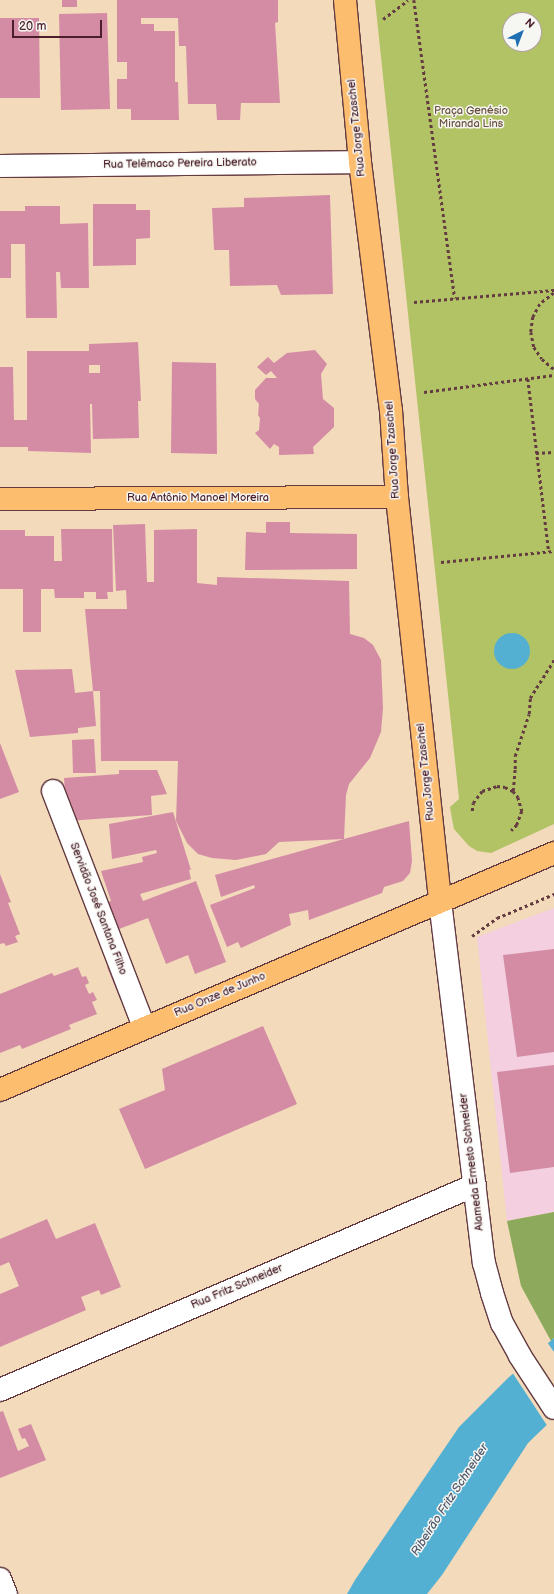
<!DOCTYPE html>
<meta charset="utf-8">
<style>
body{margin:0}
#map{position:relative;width:554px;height:1594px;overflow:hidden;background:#f2dabb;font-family:"Balsamiq Sans",sans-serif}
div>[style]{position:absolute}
.built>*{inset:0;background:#f3cfdf}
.green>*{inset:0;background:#b2c366}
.forest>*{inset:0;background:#8da95b}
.water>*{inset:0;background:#54b0d2}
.round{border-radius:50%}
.pier>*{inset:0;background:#f2dabb}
.building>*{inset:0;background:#d48ca5}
.path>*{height:2.5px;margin-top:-1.25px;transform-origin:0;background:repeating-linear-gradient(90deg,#633b41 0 3px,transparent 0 6px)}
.roads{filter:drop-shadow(1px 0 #633b41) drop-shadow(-1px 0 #633b41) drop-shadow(0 1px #633b41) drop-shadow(0 -1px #633b41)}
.minor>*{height:22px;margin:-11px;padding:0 11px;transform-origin:11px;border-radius:11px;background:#fff}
.major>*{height:22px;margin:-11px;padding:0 11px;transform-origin:11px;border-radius:11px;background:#fcbd6f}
span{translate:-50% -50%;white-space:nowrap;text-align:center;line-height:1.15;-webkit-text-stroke:3px #f6f6f2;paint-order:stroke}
.park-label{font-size:11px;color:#69503d}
.street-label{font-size:11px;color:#4a1f2b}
.water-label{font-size:12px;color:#4e596e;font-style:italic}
.north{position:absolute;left:502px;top:12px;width:40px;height:40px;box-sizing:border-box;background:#f6f6f2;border:1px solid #b1a0a2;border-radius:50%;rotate:42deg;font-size:11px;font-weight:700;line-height:16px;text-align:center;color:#4a1f2b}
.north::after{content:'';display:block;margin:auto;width:14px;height:18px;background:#1f6fb2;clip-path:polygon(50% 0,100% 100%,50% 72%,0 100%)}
.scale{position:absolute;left:12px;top:20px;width:90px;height:18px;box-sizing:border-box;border:2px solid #4a1f2b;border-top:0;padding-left:5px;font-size:12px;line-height:14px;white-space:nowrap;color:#4a1f2b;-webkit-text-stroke:3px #f6f6f2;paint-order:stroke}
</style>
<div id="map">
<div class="built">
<div style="clip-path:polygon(554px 908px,554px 1212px,507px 1221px,477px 937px)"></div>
</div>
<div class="green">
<div style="clip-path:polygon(evenodd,375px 0,554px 0,554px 824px,491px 853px,477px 851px,469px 846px,454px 829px,452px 819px,450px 807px,459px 799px,375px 0,510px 20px,534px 20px,534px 44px,510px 44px,510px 20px)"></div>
</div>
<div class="forest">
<div style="clip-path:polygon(554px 1212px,554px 1338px,551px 1341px,521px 1286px,507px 1221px)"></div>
</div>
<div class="water">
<div class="round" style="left:494px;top:633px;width:36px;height:36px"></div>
<div style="clip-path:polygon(554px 1338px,554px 1418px,528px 1443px,442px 1575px,427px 1594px,347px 1594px,355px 1580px,459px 1427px,508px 1378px)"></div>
</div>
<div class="pier">
<div style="clip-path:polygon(547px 1342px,554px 1352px,554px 1421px,548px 1427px,512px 1372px)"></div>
</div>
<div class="building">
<div style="clip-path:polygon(62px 0,77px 0,77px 7px,62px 7px)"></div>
<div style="clip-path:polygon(117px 0,278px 0,278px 22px,275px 23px,280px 103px,241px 103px,240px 120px,217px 120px,216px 104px,188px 104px,186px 46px,179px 46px,178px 18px,141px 18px,141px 24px,154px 24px,154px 31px,175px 31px,175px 82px,178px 82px,179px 120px,131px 120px,131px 109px,117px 109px,117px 79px,127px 79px,127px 62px,117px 62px)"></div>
<div style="clip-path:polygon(107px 13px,110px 109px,61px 110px,59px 14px)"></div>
<div style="clip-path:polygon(0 18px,39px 18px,40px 98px,0 98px)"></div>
<div style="clip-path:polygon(330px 195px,333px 294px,281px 295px,277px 285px,230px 286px,229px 250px,214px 250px,212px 208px,244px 207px,244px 198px)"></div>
<div style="clip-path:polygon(93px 204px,136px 204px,136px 210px,150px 210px,150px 238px,136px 239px,136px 265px,93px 266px)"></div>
<div style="clip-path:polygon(25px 206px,60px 206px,60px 224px,88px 223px,89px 288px,61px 288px,60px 272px,56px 272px,57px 318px,26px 318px,25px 244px,11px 244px,11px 278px,0 278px,0 211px,25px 211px)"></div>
<div style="clip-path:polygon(evenodd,138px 342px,141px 401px,138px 401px,139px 438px,93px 439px,92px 404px,90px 404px,91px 453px,28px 451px,28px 447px,0 447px,0 367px,13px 367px,14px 420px,27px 420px,27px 351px,89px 351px,89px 344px,138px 342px,89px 365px,100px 365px,100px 373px,89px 373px,89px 365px)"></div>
<div style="clip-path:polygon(315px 350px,327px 364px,321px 374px,323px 399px,334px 408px,334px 427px,313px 447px,314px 454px,279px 455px,279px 447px,274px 444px,270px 449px,255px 433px,259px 430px,260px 418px,258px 415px,259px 404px,255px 399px,255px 390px,266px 378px,277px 378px,271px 371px,266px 375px,257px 367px,268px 357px,274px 363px,287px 353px)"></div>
<div style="clip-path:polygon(172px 362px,216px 363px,217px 454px,171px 453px)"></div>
<div style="clip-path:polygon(266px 522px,290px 522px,290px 533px,357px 534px,357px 569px,245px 570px,246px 532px,266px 533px)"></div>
<div style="clip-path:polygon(145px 524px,147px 582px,154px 582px,154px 530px,197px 529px,197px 583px,217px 585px,217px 577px,349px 581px,350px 634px,364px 638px,373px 645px,381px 660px,383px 708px,381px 732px,370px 758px,349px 784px,346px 795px,344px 839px,409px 821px,412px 861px,410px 873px,403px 881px,384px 887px,382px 893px,309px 920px,308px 910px,289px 914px,291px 925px,241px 948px,238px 942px,227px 947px,210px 905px,255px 888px,254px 885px,221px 897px,215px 875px,344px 839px,279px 842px,266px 854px,236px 860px,212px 858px,198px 854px,187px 843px,176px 821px,178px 761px,101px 761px,100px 691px,93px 691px,96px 726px,78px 728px,78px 733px,30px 737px,15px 670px,72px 669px,75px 693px,93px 691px,85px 609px,127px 609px,126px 590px,116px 591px,113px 525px)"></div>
<div style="clip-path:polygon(61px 529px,112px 529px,113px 592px,107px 592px,108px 599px,96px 599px,96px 592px,84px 592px,84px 598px,55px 598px,54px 589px,41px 589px,41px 632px,23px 632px,23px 589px,0 589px,0 530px,25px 530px,25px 536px,54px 536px,54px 561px,62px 561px)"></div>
<div style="clip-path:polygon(94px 739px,96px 773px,73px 773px,72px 740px)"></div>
<div style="clip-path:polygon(0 743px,19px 792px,0 799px)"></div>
<div style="clip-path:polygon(119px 770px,157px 770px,167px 794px,151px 796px,152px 815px,67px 821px,64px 778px,119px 774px)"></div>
<div style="clip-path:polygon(173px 812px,191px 870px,189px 870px,191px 879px,140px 894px,143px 901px,196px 881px,226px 962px,195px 974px,188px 955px,166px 964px,148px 918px,119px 929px,107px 902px,111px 901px,101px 871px,143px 862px,142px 857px,157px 853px,156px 850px,112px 859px,109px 824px)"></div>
<div style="clip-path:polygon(0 874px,11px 902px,8px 903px,20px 934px,15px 936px,18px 942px,6px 946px,4px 943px,0 944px)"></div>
<div style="clip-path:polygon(554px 949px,554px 1052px,517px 1057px,503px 955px)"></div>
<div style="clip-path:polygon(112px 965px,126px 997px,120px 999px,107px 967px)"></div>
<div style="clip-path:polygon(78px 967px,82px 977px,86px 976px,89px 983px,85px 985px,89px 994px,93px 992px,97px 1000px,92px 1002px,97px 1014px,69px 1025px,71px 1029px,22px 1049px,20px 1045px,0 1053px,0 994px,52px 973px,54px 976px)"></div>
<div style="clip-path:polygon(263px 1026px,297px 1104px,145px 1169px,119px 1109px,165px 1090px,162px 1069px)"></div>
<div style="clip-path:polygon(554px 1065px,554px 1167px,510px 1173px,497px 1072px)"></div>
<div style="clip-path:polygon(47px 1219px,56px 1239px,95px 1223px,121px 1287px,101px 1295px,99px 1290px,81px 1297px,86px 1310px,0 1347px,0 1294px,19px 1286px,9px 1262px,0 1266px,0 1239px)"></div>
<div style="clip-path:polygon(3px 1411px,18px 1451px,29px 1446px,25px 1438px,22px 1439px,18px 1429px,31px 1424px,46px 1460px,0 1478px,0 1412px)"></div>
</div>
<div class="path">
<div style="left:414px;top:0;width:301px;rotate:82.2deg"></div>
<div style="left:383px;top:19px;width:31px;rotate:-37deg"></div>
<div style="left:554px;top:293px;width:18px;rotate:142deg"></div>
<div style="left:540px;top:304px;width:15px;rotate:118deg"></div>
<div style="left:533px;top:317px;width:15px;rotate:98deg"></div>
<div style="left:531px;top:332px;width:15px;rotate:79deg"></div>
<div style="left:534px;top:347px;width:14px;rotate:56deg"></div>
<div style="left:542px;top:359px;width:16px;rotate:40deg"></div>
<div style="left:414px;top:302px;width:141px;rotate:-4.9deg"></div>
<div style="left:528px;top:379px;width:174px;rotate:83.1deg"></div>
<div style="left:424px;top:392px;width:131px;rotate:-7.5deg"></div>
<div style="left:536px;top:453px;width:18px;rotate:-3deg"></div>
<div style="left:441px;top:562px;width:114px;rotate:-5.6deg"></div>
<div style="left:513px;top:791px;width:22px;rotate:-85deg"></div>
<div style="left:515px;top:769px;width:13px;rotate:-90deg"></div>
<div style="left:515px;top:756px;width:44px;rotate:-71.6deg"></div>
<div style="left:529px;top:714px;width:16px;rotate:-86deg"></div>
<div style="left:530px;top:698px;width:45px;rotate:-57.7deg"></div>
<div style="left:472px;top:811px;width:8px;rotate:-83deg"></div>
<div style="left:473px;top:803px;width:15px;rotate:-53deg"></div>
<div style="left:482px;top:791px;width:16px;rotate:-18deg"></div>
<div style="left:497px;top:786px;width:8px;rotate:7deg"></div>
<div style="left:505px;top:787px;width:9px;rotate:27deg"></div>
<div style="left:513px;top:791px;width:8px;rotate:50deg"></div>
<div style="left:518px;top:797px;width:15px;rotate:74deg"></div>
<div style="left:522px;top:811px;width:15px;rotate:110deg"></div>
<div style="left:517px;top:825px;width:8px;rotate:135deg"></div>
<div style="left:472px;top:936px;width:31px;rotate:-36deg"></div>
<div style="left:497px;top:918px;width:62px;rotate:-22.8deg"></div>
</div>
<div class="roads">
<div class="minor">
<div style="left:0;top:166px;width:360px;rotate:-0.6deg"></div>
<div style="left:53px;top:791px;width:253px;rotate:68.9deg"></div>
<div style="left:440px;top:901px;width:365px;rotate:83.1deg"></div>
<div style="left:484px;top:1263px;width:31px;rotate:75deg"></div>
<div style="left:492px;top:1293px;width:32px;rotate:72deg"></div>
<div style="left:502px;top:1323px;width:38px;rotate:61deg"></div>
<div style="left:520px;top:1356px;width:62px;rotate:56.8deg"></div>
<div style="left:0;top:1390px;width:517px;rotate:-23.34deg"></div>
<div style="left:0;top:1579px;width:16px;rotate:68deg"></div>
</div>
<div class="major">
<div style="left:345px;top:0;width:163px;rotate:84.7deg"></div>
<div style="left:360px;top:162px;width:250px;rotate:82.9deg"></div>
<div style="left:391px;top:410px;width:87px;rotate:86.1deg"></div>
<div style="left:397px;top:497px;width:406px;rotate:83.9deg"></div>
<div style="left:0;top:499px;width:397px;rotate:-0.3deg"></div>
<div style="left:0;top:1090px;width:603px;rotate:-23.16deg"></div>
</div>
</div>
<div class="park-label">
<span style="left:471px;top:118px">Praça Genésio<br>Miranda Lins</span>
</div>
<div class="street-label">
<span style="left:357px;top:128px;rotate:-96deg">Rua Jorge Tzaschel</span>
<span style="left:180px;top:164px;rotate:-1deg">Rua Telêmaco Pereira Liberato</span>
<span style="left:393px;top:450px;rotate:-94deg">Rua Jorge Tzaschel</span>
<span style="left:198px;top:498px">Rua Antônio Manoel Moreira</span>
<span style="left:426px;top:772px;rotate:-96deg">Rua Jorge Tzaschel</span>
<span style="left:98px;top:909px;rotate:69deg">Servidão José Santana Filho</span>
<span style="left:220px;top:995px;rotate:-23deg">Rua Onze de Junho</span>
<span style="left:472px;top:1162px;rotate:-97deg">Alameda Ernesto Schneider</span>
<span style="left:237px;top:1287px;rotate:-23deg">Rua Fritz Schneider</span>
</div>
<div class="water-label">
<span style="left:450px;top:1500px;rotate:-57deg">Ribeirão Fritz Schneider</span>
</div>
<div class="north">N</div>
<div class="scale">20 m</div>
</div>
